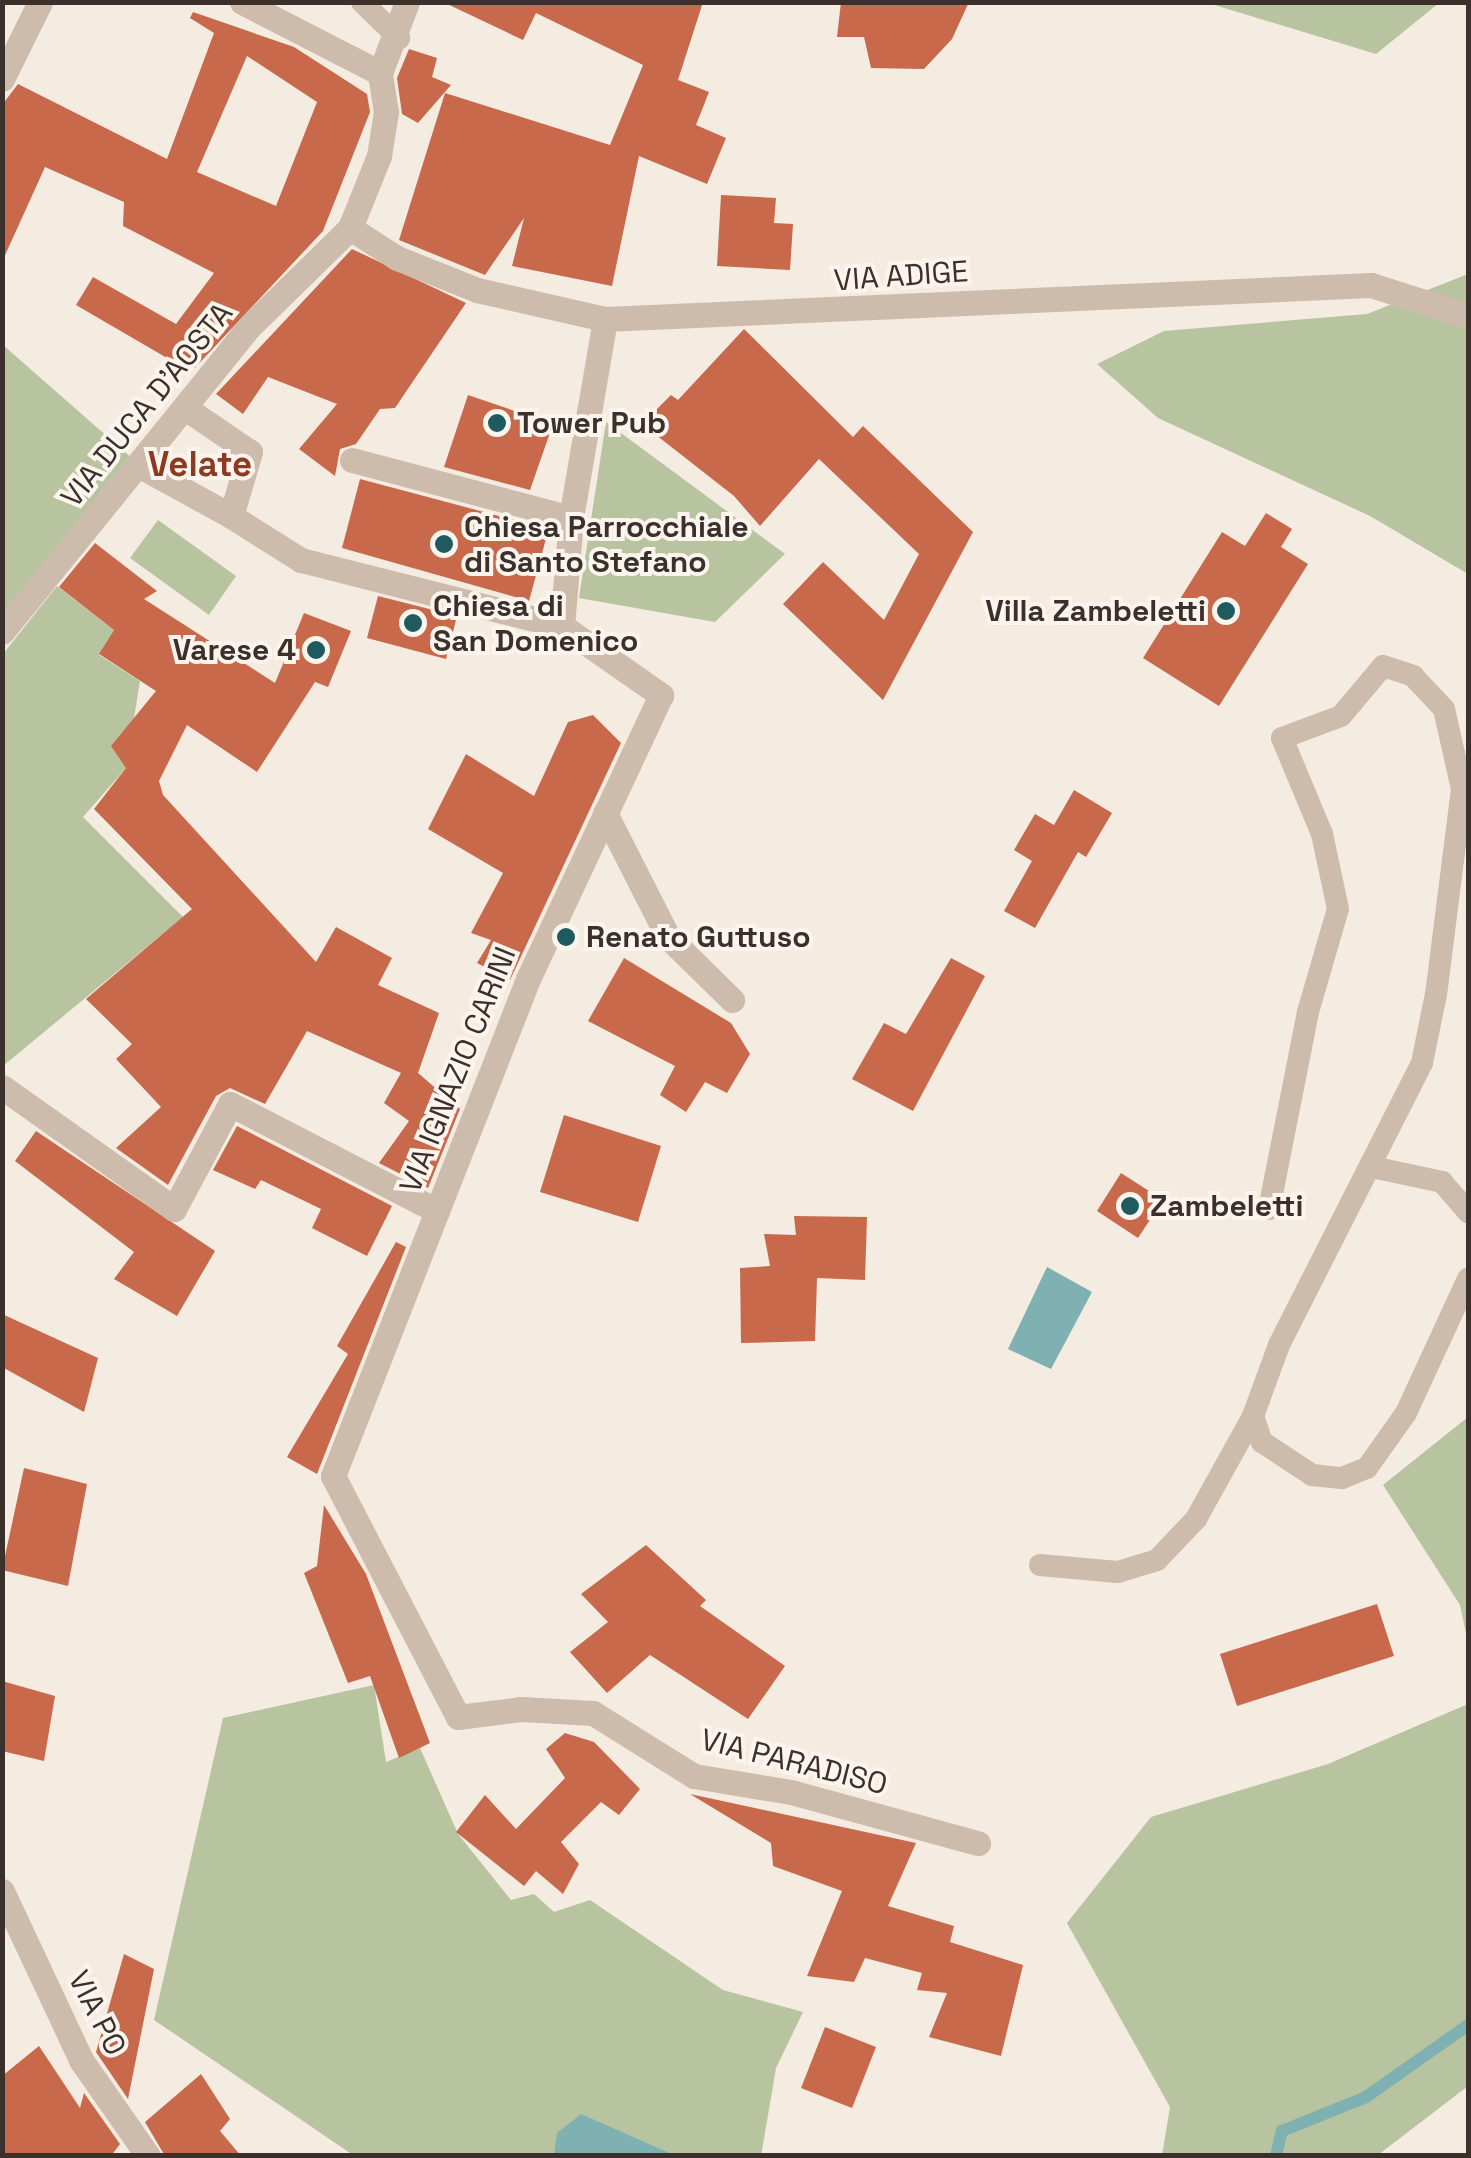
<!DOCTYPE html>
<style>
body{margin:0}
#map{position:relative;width:1471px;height:2158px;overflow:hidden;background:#f4ebe1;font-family:"Space Grotesk",sans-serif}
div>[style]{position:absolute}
.green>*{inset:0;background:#b8c4a0}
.water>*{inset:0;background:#7fb0b2}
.stream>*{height:12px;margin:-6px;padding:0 6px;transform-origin:6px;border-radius:6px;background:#7fb0b2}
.building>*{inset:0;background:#c8694b}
.service>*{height:22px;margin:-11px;padding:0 11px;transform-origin:11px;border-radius:11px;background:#cdbbac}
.minor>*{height:25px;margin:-12.5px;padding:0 12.5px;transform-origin:12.5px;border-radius:12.5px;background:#cdbbac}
.dots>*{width:28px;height:28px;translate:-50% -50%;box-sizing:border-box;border:5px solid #fbf5ee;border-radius:50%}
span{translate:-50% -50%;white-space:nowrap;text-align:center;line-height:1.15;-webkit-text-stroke:8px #fbf5ee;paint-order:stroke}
.street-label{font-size:30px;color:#3b302b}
.poi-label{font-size:30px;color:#3b302b;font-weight:700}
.left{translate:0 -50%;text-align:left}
.right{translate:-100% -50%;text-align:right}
.quarter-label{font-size:35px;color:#8c3b22;font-weight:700}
.frame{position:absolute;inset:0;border:5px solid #3b302b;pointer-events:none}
</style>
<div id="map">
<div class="green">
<div style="clip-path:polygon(1208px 3px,1439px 3px,1376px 54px)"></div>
<div style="clip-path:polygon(1468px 274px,1468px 574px,1370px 516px,1158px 418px,1097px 364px,1164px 331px,1367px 314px)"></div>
<div style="clip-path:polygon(3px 345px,142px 467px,3px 632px)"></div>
<div style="clip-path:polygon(606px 422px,785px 554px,715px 622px,579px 598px)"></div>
<div style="clip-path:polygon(158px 520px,236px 576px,209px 615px,130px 558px)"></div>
<div style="clip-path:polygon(57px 586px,114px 630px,99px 655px,140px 681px,126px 768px,83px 817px,183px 917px,3px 1066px,3px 654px)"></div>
<div style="clip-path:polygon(1468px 1417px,1468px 1643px,1460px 1605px,1383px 1485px)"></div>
<div style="clip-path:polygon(374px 1685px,386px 1762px,420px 1748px,458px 1834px,511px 1900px,534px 1894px,554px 1912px,590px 1900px,723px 1990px,803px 2012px,776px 2068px,761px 2156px,353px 2155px,154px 2020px,223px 1718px)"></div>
<div style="clip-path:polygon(1468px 1704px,1468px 2086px,1378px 2155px,1162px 2155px,1170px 2107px,1067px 1923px,1151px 1817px,1328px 1764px)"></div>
</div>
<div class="water">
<div style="clip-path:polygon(1047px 1267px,1092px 1292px,1051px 1369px,1008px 1349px)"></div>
<div style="clip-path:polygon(581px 2114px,674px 2155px,554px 2155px,557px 2133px)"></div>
</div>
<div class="stream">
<div style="left:1276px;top:2156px;width:26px;rotate:-77deg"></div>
<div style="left:1282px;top:2131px;width:91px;rotate:-22deg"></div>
<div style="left:1366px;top:2097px;width:125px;rotate:-35.2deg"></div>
</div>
<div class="building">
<div style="clip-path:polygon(443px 2px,703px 2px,678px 80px,709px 92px,696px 125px,726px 138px,707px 184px,639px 156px,612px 286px,512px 266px,524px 218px,485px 275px,399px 240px,445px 93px,610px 145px,643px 65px,536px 13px,523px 40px)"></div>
<div style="clip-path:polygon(841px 2px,969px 2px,952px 39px,924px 69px,871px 68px,864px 37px,837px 37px)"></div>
<div style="clip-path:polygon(evenodd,193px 12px,294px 47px,367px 94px,370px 112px,323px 231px,191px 372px,76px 305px,93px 277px,176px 324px,214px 273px,123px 226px,124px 202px,45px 167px,2px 262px,2px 105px,18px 84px,167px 159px,214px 33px,190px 18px,193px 12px,247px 56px,317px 102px,276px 206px,197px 172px,247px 56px)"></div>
<div style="clip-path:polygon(409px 49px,437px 58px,432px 77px,451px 85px,418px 123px,402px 114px,397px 78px)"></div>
<div style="clip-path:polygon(721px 195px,776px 198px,774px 223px,793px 224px,790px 270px,717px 266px)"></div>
<div style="clip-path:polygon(352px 249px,466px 303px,395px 408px,380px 409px,356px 444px,340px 449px,335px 476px,299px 449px,337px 404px,268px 377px,243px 414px,216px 394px)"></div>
<div style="clip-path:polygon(744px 329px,853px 437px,863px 426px,973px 532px,883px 700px,783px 604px,823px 562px,884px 620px,919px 554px,819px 459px,760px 526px,734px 496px,642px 424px,671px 395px,678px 400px)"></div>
<div style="clip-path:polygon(468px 395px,553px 424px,530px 490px,444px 467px)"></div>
<div style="clip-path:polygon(360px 479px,533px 525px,547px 535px,529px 601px,342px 548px)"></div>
<div style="clip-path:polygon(1266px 513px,1292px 529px,1281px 547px,1308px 564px,1219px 706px,1143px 658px,1222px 532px,1245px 546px)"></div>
<div style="clip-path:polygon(95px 543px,157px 591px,144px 599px,275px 683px,304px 613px,351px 631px,328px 687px,315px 682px,257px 772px,187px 725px,159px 781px,163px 795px,316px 962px,336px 927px,392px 958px,378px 985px,439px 1013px,418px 1073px,460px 1109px,428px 1188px,379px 1163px,409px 1121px,384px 1103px,401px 1073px,307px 1031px,265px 1104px,230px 1088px,216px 1096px,168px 1185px,116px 1148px,161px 1107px,116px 1059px,132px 1044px,86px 999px,192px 909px,94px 809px,126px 768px,111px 746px,156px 691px,99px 654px,114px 630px,59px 587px)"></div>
<div style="clip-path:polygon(378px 596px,457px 616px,446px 659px,367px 638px)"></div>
<div style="clip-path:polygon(593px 715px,621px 743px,510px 980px,477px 963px,491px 940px,471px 933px,503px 873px,428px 829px,466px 754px,534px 796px,568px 722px)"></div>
<div style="clip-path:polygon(1074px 790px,1112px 813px,1086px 857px,1078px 852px,1035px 928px,1004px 911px,1032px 861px,1014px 850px,1035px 814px,1054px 825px)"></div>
<div style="clip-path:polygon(624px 958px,731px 1023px,750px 1054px,727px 1093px,705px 1082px,686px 1112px,660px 1095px,675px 1066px,588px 1021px)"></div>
<div style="clip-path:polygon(951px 958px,985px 976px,913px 1111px,852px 1079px,884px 1023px,906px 1034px)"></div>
<div style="clip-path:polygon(564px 1115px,661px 1146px,638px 1222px,540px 1192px)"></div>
<div style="clip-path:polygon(237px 1126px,392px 1206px,367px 1256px,312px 1228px,321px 1209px,261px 1180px,255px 1189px,213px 1170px)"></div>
<div style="clip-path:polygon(36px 1131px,215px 1251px,177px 1316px,114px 1279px,134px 1252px,15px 1161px)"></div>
<div style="clip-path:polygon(1121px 1173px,1163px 1200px,1138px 1238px,1097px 1211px)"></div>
<div style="clip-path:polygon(794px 1216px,867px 1217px,865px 1280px,817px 1278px,815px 1341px,741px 1343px,740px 1268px,770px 1266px,764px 1234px,796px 1235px)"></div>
<div style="clip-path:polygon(396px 1242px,406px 1247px,317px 1474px,287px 1457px,348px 1354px,337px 1346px)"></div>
<div style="clip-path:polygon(2px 1314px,98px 1358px,84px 1412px,2px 1367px)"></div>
<div style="clip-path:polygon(24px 1468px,87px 1484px,68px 1586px,2px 1570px)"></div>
<div style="clip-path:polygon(324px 1505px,366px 1574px,430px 1743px,399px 1758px,370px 1676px,348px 1683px,304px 1573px,317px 1566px)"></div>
<div style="clip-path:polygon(646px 1545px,706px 1600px,700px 1606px,785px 1666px,748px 1719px,650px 1655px,607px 1693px,570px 1652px,608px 1622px,581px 1594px)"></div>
<div style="clip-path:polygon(1377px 1604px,1394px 1656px,1237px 1706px,1220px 1654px)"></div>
<div style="clip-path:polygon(2px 1681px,55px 1696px,44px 1761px,2px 1751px)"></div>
<div style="clip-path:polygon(565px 1733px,594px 1742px,640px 1789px,619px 1815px,601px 1802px,561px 1842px,579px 1864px,563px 1894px,536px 1871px,524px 1886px,456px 1832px,485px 1795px,516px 1829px,565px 1778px,546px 1749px)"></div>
<div style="clip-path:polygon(690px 1794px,916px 1843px,888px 1906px,954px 1926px,950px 1942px,1023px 1965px,1001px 2056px,929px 2037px,947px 1993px,917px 1990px,922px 1973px,865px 1958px,854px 1982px,807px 1976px,842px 1891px,773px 1866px,771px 1843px)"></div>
<div style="clip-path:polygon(124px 1954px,154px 1969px,128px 2099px,96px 2052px)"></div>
<div style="clip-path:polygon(825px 2027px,876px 2047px,852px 2108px,801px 2088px)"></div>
<div style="clip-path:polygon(39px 2046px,80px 2108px,84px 2093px,120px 2144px,111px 2156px,2px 2156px,2px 2076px)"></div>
<div style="clip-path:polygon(201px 2074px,230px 2119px,220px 2131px,241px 2156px,165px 2156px,145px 2122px)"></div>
</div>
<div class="service">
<div style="left:362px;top:2px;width:52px;rotate:44.2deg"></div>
<div style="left:1372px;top:1167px;width:72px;rotate:12.1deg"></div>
<div style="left:1442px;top:1182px;width:40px;rotate:49deg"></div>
<div style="left:1269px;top:1209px;width:201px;rotate:-78.8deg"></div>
<div style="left:1308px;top:1012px;width:107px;rotate:-73.8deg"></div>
<div style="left:1338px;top:909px;width:77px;rotate:-102deg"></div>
<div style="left:1322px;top:834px;width:104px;rotate:-112.6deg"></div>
<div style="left:1282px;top:738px;width:63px;rotate:-20.4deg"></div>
<div style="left:1341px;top:716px;width:65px;rotate:-50deg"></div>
<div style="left:1383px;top:666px;width:32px;rotate:18deg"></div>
<div style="left:1413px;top:676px;width:45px;rotate:46.8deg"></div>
<div style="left:1444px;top:709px;width:82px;rotate:77.3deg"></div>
<div style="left:1462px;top:789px;width:207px;rotate:97.2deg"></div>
<div style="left:1436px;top:994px;width:70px;rotate:101.5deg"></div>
<div style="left:1422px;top:1063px;width:316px;rotate:116.9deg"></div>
<div style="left:1279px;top:1345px;width:76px;rotate:110.1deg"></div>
<div style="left:1253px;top:1416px;width:28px;rotate:71deg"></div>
<div style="left:1262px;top:1442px;width:60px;rotate:33.4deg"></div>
<div style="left:1312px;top:1475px;width:30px;rotate:6deg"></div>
<div style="left:1342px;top:1478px;width:27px;rotate:-22deg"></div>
<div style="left:1367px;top:1468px;width:67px;rotate:-54.7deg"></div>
<div style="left:1406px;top:1413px;width:148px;rotate:-65.2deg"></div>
<div style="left:1040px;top:1565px;width:78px;rotate:5.1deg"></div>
<div style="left:1118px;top:1572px;width:41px;rotate:-17.1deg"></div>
<div style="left:1157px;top:1560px;width:57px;rotate:-46.4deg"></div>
<div style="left:1196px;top:1519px;width:118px;rotate:-61deg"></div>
</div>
<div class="minor">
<div style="left:242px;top:2px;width:155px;rotate:27.2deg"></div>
<div style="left:380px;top:73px;width:76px;rotate:-69.2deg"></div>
<div style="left:2px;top:79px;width:86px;rotate:-63.7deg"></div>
<div style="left:350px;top:228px;width:56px;rotate:32.6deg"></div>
<div style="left:397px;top:258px;width:86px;rotate:21.8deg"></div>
<div style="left:477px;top:290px;width:131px;rotate:12.8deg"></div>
<div style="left:605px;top:319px;width:767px;rotate:-2.54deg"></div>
<div style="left:1371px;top:285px;width:102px;rotate:17.7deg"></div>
<div style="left:350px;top:228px;width:78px;rotate:-68.1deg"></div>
<div style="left:379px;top:156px;width:45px;rotate:-81deg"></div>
<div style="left:386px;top:112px;width:39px;rotate:-99deg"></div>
<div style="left:352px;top:460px;width:227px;rotate:14.8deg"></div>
<div style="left:142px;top:467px;width:102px;rotate:28.8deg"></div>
<div style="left:231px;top:516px;width:67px;rotate:-73.5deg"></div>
<div style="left:250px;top:452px;width:75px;rotate:-145.9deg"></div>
<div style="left:231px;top:516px;width:83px;rotate:32.2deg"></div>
<div style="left:301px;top:560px;width:269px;rotate:14.2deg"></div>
<div style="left:562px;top:626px;width:121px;rotate:34.9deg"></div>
<div style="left:661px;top:695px;width:314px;rotate:115.1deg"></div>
<div style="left:528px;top:979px;width:534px;rotate:111.42deg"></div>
<div style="left:333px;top:1476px;width:271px;rotate:62.6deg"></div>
<div style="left:458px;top:1717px;width:64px;rotate:-7.2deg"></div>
<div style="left:521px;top:1709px;width:72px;rotate:3.2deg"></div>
<div style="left:593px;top:1713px;width:119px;rotate:32deg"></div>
<div style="left:694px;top:1776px;width:98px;rotate:9.4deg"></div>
<div style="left:791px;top:1792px;width:194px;rotate:15.3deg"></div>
<div style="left:562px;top:626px;width:108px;rotate:-85.2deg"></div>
<div style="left:571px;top:518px;width:202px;rotate:-80.3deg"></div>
<div style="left:2px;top:632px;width:394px;rotate:-51deg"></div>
<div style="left:250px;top:326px;width:140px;rotate:-44.4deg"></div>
<div style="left:605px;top:813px;width:139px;rotate:63.1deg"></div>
<div style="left:668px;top:937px;width:90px;rotate:44.5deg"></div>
<div style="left:2px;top:1087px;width:211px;rotate:35.3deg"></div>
<div style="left:174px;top:1209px;width:119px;rotate:-61.9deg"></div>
<div style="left:230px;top:1104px;width:233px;rotate:27.3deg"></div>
<div style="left:2px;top:1891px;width:187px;rotate:64.9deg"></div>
<div style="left:81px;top:2060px;width:117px;rotate:55.1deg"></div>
</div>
<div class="dots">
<div style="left:497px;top:423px;background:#1f5a5e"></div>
<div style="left:444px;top:544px;background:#1f5a5e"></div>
<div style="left:1226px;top:611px;background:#1f5a5e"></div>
<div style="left:413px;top:623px;background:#1f5a5e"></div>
<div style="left:316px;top:650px;background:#1f5a5e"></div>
<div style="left:566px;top:937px;background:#1f5a5e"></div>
<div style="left:1130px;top:1206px;background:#1f5a5e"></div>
</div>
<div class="street-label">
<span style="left:901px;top:276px;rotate:-4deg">VIA ADIGE</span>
<span style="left:147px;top:405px;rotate:-51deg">VIA DUCA D'AOSTA</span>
<span style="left:458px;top:1070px;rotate:-68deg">VIA IGNAZIO CARINI</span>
<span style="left:794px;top:1762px;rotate:14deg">VIA PARADISO</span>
<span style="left:97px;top:2013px;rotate:63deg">VIA PO</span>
</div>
<div class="poi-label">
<span class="left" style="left:517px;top:423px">Tower Pub</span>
<span class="left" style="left:464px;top:544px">Chiesa Parrocchiale<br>di Santo Stefano</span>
<span class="left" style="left:433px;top:623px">Chiesa di<br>San Domenico</span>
<span class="right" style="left:1206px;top:611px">Villa Zambeletti</span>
<span class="right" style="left:296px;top:650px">Varese 4</span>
<span class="left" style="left:586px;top:937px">Renato Guttuso</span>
<span class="left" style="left:1150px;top:1206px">Zambeletti</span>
</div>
<div class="quarter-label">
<span style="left:200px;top:464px">Velate</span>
</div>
<div class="frame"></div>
</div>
